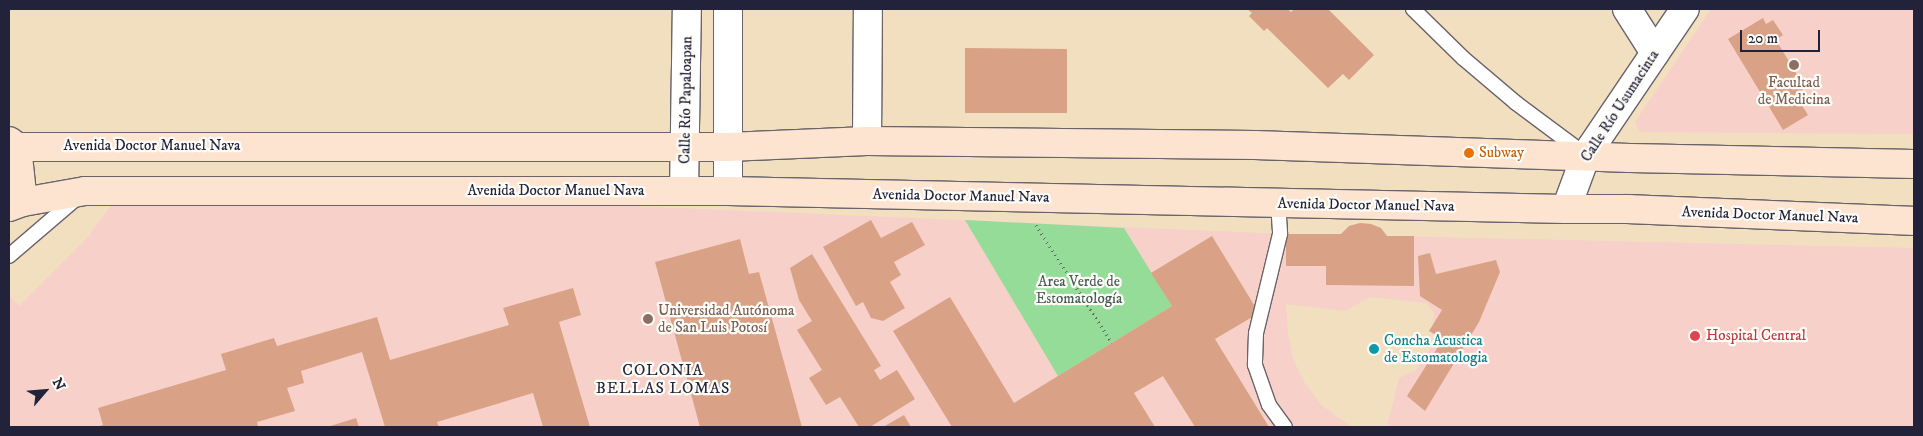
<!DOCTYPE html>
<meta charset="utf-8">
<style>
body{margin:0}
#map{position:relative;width:1923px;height:436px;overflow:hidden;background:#f1dfc0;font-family:"IM FELL DW Pica",serif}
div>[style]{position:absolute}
.built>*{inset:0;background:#f7d0ca}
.green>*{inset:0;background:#94dc97}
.building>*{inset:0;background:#d9a286}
.path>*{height:3px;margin-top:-1.5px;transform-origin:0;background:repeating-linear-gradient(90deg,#6a646a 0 1px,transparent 0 5px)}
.roads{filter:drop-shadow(1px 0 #6a646a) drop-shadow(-1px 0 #6a646a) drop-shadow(0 1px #6a646a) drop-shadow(0 -1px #6a646a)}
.lane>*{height:14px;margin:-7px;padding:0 7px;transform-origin:7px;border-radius:7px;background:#fff}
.street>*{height:28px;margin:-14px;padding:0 14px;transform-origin:14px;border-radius:14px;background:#fff}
.secondary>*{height:28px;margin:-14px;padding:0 14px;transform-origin:14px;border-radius:14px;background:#fde4d1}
.dots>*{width:14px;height:14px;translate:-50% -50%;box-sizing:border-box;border:2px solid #fdfcf7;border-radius:50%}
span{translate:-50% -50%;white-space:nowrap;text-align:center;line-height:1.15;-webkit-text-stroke:4.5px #fdfcf7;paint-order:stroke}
.education-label{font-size:15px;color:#785e54}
.left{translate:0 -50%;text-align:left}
.street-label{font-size:15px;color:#22223b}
.food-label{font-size:15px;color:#c56008}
.park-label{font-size:15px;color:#445a57}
.health-label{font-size:15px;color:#be3a42}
.culture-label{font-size:15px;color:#0d838f}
.neighbourhood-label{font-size:16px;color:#22223b;letter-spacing:1px}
.frame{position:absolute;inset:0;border:10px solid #22223b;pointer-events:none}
.north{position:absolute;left:20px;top:366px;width:50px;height:50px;-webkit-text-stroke:4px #fdfcf7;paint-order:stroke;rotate:63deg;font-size:14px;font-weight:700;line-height:20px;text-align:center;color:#22223b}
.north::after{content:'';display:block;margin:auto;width:18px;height:22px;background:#22223b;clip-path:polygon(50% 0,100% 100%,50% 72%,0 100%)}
.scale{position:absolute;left:1740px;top:30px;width:80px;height:22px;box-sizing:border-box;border:2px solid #22223b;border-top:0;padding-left:6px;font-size:15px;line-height:18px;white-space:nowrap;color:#22223b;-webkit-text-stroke:4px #fdfcf7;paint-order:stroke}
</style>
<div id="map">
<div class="built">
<div style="clip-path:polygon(1711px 9px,1914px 9px,1914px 134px,1640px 132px,1635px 122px)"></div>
<div style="clip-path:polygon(112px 204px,609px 205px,1286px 234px,1341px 234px,1349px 226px,1360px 223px,1371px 224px,1381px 228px,1387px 236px,1914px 248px,1914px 427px,1387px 427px,1399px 378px,1416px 370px,1438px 337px,1429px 331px,1433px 325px,1434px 313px,1427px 303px,1370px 297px,1345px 311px,1286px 304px,1288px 334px,1293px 359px,1305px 383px,1321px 405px,1352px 427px,9px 427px,9px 295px,19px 306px,88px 237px)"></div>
</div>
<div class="green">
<div style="clip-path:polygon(965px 220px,1124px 228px,1172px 306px,1058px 376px)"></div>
</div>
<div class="building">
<div style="clip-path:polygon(1247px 9px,1288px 9px,1291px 12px,1294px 9px,1328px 9px,1374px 55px,1349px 80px,1343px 74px,1328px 88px,1267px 28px,1264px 31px,1249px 16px,1252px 13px)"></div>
<div style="clip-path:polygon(1763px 18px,1766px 24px,1773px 20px,1783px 35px,1776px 40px,1805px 88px,1795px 94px,1808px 115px,1783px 130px,1728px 39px)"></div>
<div style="clip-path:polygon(965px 48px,1067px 49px,1067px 113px,965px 113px)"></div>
<div style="clip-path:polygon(871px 220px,881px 238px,912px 222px,925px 245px,894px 262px,901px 275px,890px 282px,905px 308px,883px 321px,871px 318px,863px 302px,856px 306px,823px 247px)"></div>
<div style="clip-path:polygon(1360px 223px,1371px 224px,1381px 228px,1387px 236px,1414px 236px,1414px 286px,1326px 285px,1326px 266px,1286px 266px,1286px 234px,1341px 234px,1349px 226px)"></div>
<div style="clip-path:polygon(1212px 236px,1259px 313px,1215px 339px,1269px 427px,1195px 427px,1163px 376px,1134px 393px,1155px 427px,952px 427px,893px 331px,950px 297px,1014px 403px,1172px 306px,1151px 273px)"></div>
<div style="clip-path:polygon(740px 239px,749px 274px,759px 272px,802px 427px,700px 427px,655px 262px)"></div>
<div style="clip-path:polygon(1430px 253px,1436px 274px,1496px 260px,1500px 272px,1479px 322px,1425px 411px,1407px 396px,1443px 339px,1429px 331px,1442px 310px,1420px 296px,1418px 256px)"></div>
<div style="clip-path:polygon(812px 254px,881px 366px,874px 370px,880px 380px,897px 370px,915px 399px,870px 427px,859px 427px,840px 397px,826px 405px,809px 378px,822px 370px,797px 330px,812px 321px,799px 300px,790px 268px)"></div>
<div style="clip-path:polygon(573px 288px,581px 315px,559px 322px,590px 427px,543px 427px,533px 393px,437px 422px,439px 427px,385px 427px,362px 352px,301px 371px,304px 383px,287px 388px,295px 411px,257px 422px,258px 427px,96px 427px,103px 425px,98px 408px,226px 370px,221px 354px,274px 338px,277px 346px,377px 317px,390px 360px,509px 325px,503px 308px)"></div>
<div style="clip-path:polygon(904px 415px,911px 427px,883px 427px)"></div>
<div style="clip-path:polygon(356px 418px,359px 427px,327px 427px)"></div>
</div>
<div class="path">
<div style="left:1036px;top:225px;width:140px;rotate:57.2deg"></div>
</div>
<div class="roads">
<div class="lane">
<div style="left:1413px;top:9px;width:70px;rotate:44.4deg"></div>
<div style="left:1463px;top:58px;width:70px;rotate:40.3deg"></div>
<div style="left:1516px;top:103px;width:84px;rotate:36.7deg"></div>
<div style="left:1278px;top:203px;width:31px;rotate:86deg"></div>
<div style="left:1280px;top:234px;width:102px;rotate:103.6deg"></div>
<div style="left:1256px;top:333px;width:32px;rotate:92deg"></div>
<div style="left:1255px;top:365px;width:42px;rotate:70.7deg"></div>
<div style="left:1269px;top:405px;width:27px;rotate:54deg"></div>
<div style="left:9px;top:256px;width:92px;rotate:-40.6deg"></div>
</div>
<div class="street">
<div style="left:728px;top:9px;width:182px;rotate:90deg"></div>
<div style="left:1627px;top:9px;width:52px;rotate:57.5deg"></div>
<div style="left:867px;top:141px;width:132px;rotate:-89.6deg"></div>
<div style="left:684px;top:191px;width:182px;rotate:-89.1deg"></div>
<div style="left:1566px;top:209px;width:58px;rotate:-69.7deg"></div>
<div style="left:1586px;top:155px;width:176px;rotate:-55.9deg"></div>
</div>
<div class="secondary">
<div style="left:9px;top:141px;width:10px;rotate:37deg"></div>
<div style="left:17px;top:147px;width:55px;rotate:83.8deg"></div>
<div style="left:9px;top:147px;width:719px"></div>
<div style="left:728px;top:147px;width:139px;rotate:-2.5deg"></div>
<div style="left:867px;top:141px;width:388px;rotate:0.6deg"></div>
<div style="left:1255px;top:145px;width:375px;rotate:2deg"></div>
<div style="left:1630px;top:158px;width:284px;rotate:1.2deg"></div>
<div style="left:9px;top:207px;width:15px;rotate:-20deg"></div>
<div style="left:23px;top:202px;width:63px;rotate:-10.1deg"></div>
<div style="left:85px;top:191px;width:643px"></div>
<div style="left:728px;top:191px;width:838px;rotate:1.23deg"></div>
<div style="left:1566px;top:209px;width:63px"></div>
<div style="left:1629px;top:209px;width:285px;rotate:2.4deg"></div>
</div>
</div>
<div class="dots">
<div style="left:1794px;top:65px;background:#8d6e63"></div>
<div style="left:1469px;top:153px;background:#e8710a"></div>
<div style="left:648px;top:319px;background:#8d6e63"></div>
<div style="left:1695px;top:336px;background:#e0444e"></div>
<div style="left:1374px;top:349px;background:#0f9aa8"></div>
</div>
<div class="education-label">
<span style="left:1794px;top:91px">Facultad<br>de Medicina</span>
<span class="left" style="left:658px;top:319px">Universidad Autónoma<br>de San Luis Potosí</span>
</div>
<div class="street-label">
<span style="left:686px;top:100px;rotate:-89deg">Calle Río Papaloapan</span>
<span style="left:1620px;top:106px;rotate:-57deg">Calle Río Usumacinta</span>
<span style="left:152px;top:146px">Avenida Doctor Manuel Nava</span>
<span style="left:556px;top:191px">Avenida Doctor Manuel Nava</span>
<span style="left:961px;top:196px;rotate:1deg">Avenida Doctor Manuel Nava</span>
<span style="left:1366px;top:205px;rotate:1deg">Avenida Doctor Manuel Nava</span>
<span style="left:1770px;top:215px;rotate:2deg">Avenida Doctor Manuel Nava</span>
</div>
<div class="food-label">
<span class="left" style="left:1479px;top:153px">Subway</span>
</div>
<div class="park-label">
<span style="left:1079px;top:290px">Area Verde de<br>Estomatología</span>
</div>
<div class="health-label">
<span class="left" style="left:1706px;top:336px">Hospital Central</span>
</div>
<div class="culture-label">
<span class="left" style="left:1384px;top:349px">Concha Acustica<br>de Estomatologia</span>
</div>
<div class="neighbourhood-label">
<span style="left:663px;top:379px">COLONIA<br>BELLAS LOMAS</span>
</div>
<div class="frame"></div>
<div class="north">N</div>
<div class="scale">20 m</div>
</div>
